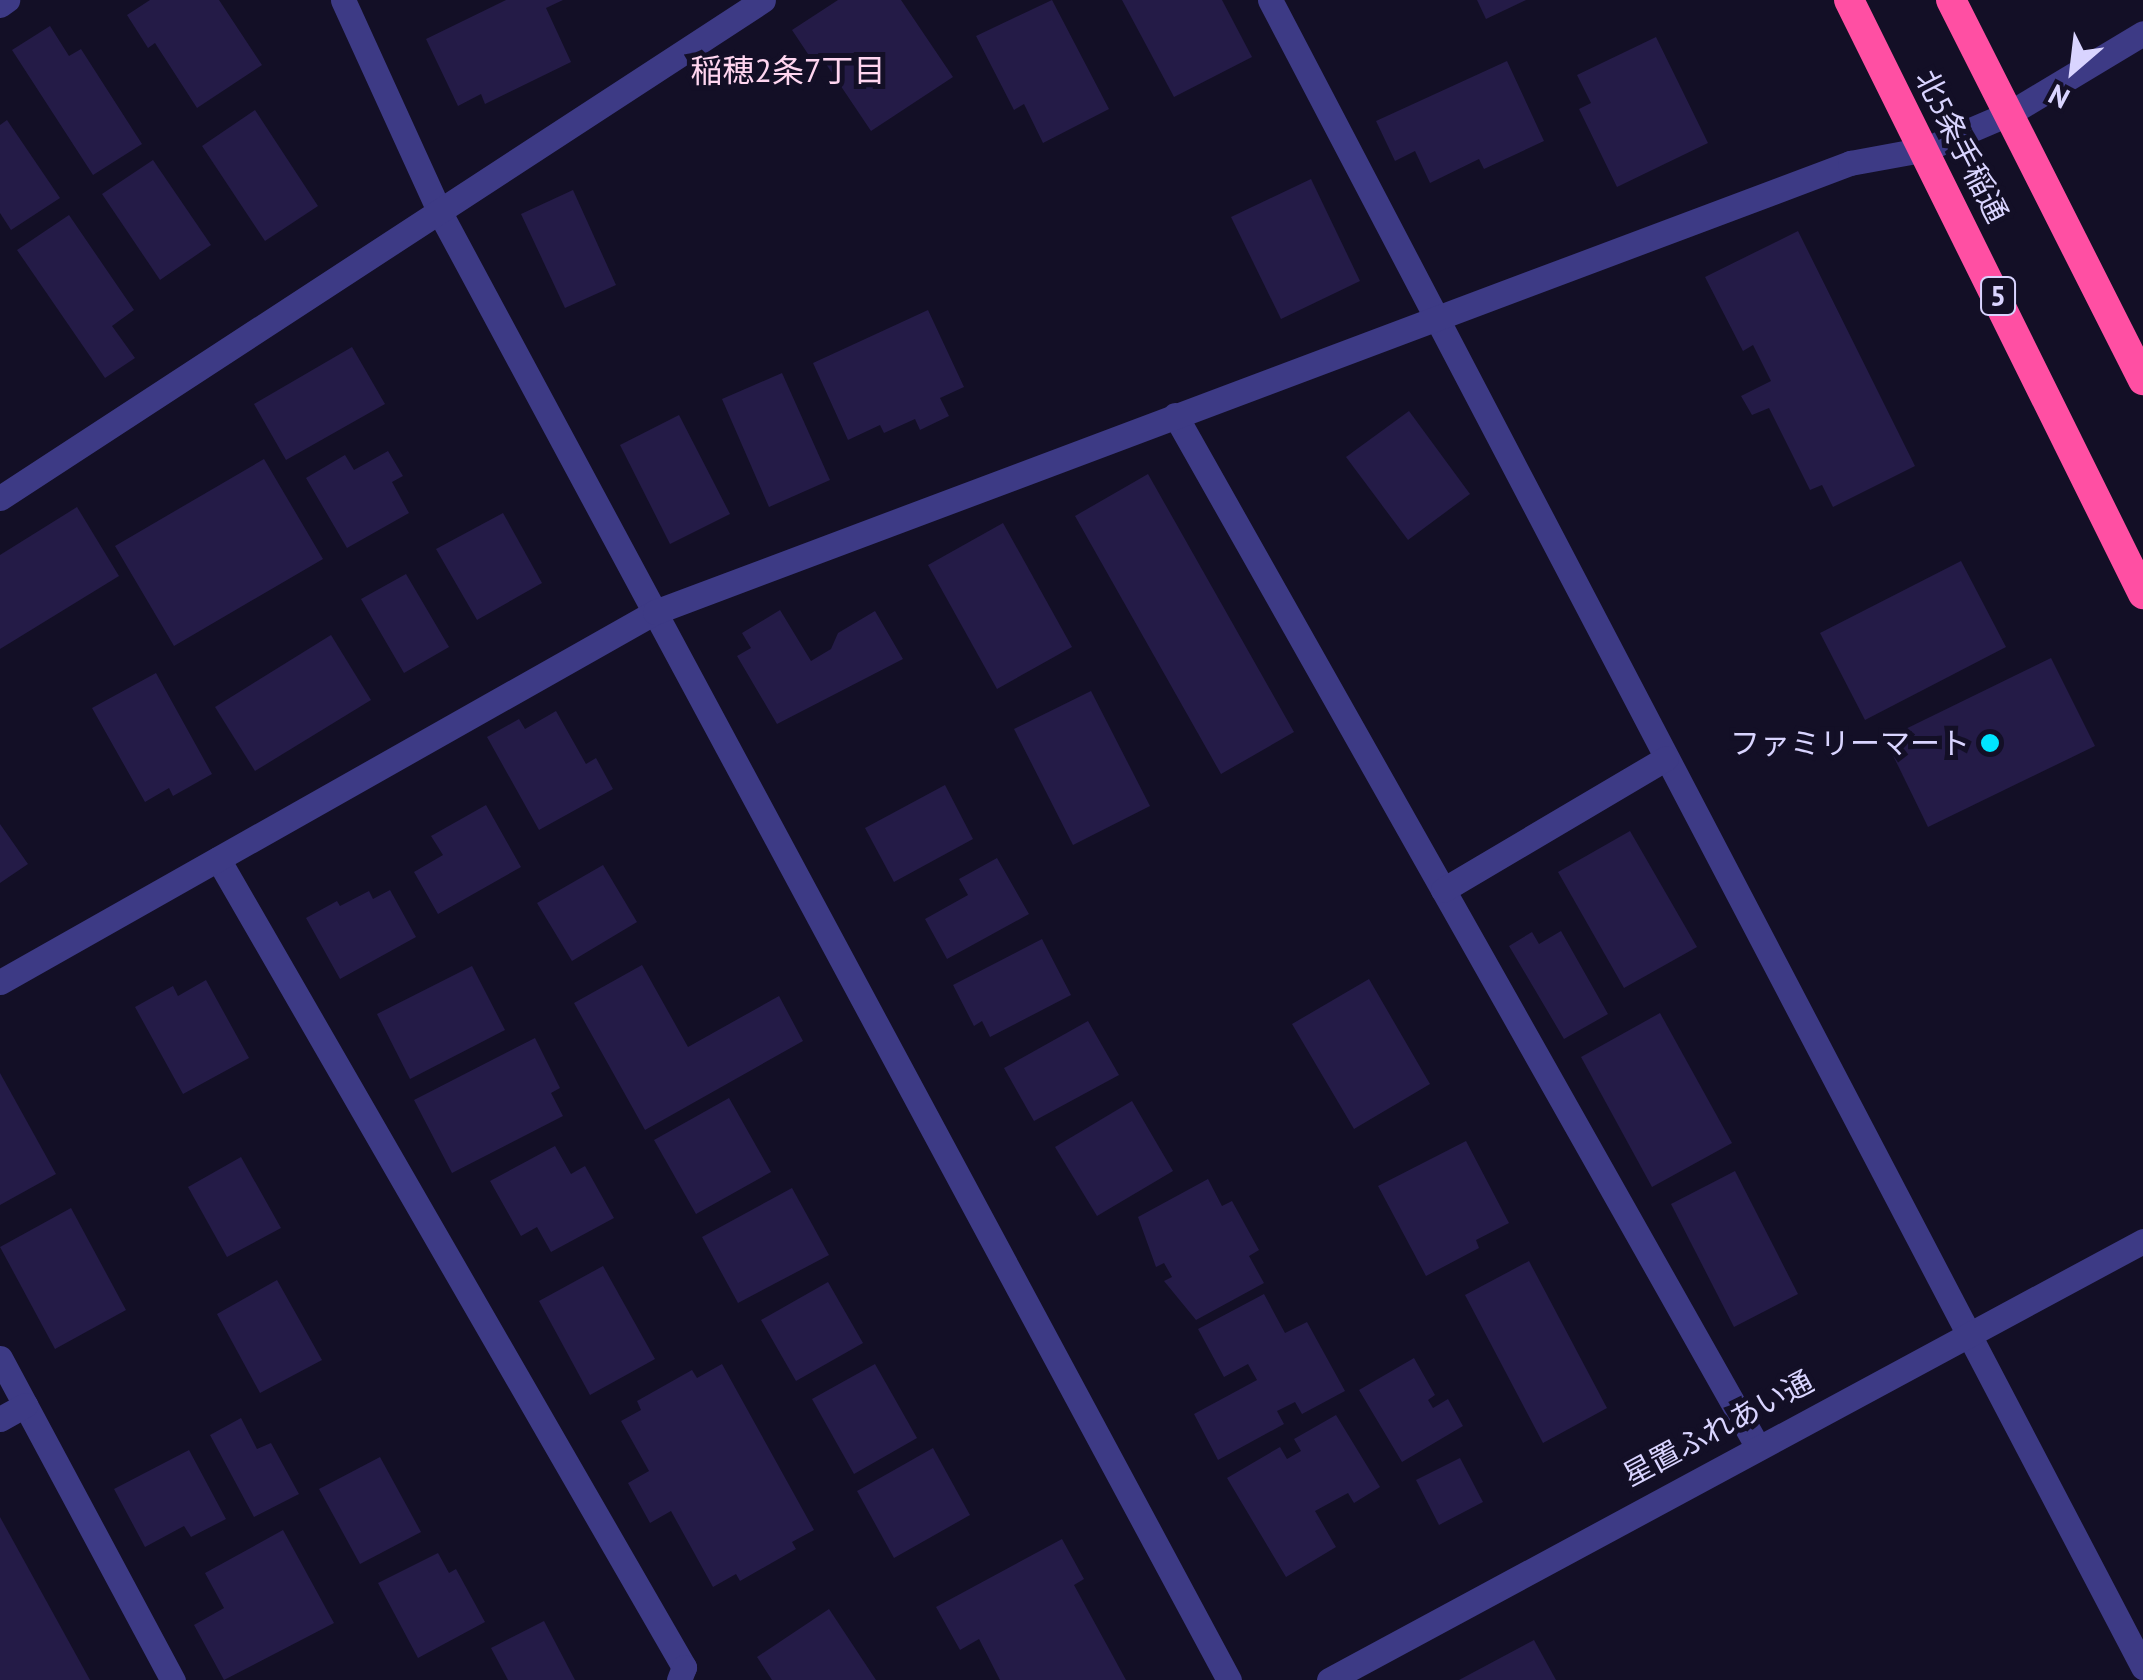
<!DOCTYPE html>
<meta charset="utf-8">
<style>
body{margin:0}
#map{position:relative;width:2143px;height:1680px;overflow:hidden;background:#130f26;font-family:"PT Sans","Noto Sans JP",sans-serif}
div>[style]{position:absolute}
.building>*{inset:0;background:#241b47}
.minor>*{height:25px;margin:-12.5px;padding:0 12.5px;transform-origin:12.5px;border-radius:12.5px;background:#3d3a85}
.highway>*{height:30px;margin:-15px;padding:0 15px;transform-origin:15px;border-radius:15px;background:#ff4fa3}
.dots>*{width:28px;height:28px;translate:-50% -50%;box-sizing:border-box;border:5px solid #130f26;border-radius:50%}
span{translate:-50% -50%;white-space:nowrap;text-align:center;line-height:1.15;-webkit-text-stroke:10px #130f26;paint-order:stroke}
.shield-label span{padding:2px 8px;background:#130f26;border:2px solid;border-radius:8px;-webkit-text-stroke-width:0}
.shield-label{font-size:28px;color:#d9d4ff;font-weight:700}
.street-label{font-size:30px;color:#d9d4ff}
.poi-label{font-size:30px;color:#d9d4ff}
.right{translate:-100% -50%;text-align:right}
.neighbourhood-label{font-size:32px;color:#ffd6f0}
.north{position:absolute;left:2023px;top:20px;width:100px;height:100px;-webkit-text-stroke:8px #130f26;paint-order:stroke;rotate:208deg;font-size:28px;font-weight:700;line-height:40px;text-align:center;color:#d9d4ff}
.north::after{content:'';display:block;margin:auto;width:35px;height:45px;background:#d9d4ff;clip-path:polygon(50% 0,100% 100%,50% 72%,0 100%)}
</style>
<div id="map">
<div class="building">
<div style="clip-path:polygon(150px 0,219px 0,262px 65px,197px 108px,155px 43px,148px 48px,127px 15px)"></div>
<div style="clip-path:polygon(506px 0,563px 0,546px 8px,571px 62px,485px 104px,481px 94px,458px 106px,426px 39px)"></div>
<div style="clip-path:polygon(838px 0,901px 0,953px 77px,871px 131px,820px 55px,812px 60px,792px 30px)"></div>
<div style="clip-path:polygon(1052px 0,1109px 109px,1043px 143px,1024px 104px,1014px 110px,976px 36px)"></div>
<div style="clip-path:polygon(1122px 0,1222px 0,1252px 57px,1174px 97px)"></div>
<div style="clip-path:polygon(1477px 0,1526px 0,1486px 19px)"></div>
<div style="clip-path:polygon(50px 26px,69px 56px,81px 49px,142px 144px,93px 175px,12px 50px)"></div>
<div style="clip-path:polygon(1656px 37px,1708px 143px,1617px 187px,1579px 109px,1591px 103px,1577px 75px)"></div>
<div style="clip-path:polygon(1507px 61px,1544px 141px,1484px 169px,1479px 159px,1430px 183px,1415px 151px,1395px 161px,1376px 121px)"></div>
<div style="clip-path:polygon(255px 110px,318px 206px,265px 241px,202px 146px)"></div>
<div style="clip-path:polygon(7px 120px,60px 198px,11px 230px,0 213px,0 125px)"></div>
<div style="clip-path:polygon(153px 160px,211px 245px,160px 280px,102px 194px)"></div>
<div style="clip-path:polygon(1311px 179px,1360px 281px,1281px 319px,1231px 217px)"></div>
<div style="clip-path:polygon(573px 190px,616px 285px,565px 308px,521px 214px)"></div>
<div style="clip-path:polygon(69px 215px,134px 310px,112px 326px,135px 358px,105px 378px,17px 250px)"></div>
<div style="clip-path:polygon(1798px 231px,1915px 466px,1833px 507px,1822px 485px,1810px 490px,1769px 408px,1752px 415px,1741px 396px,1771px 381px,1753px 345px,1743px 351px,1705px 277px)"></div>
<div style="clip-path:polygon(928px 310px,964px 387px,940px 398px,949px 416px,920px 430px,915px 419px,884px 433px,880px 425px,848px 440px,813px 363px)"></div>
<div style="clip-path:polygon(352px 347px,385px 404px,286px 460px,254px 404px)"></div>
<div style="clip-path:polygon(782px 373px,830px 480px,769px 507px,722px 399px)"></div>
<div style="clip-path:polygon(1409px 411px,1470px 494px,1408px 540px,1346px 457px)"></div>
<div style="clip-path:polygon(679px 415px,730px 514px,670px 544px,620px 445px)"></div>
<div style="clip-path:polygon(388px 451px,403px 476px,392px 482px,409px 513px,347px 548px,306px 478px,345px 455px,354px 470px)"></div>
<div style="clip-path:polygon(264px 459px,323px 559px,174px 646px,115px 546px)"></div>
<div style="clip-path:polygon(1148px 474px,1294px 732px,1221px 774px,1075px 516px)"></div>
<div style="clip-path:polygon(77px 507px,119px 576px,0 649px,0 555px)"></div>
<div style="clip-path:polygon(503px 513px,542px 583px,477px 620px,436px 549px)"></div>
<div style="clip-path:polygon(1003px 523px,1072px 647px,997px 689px,928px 565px)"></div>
<div style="clip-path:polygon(1961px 561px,2006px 647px,1865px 720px,1820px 633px)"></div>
<div style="clip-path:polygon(406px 574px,449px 647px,404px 673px,361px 599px)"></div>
<div style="clip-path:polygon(780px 610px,811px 661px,831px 649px,838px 633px,875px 611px,903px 659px,777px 724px,737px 656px,751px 648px,742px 633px)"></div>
<div style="clip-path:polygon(331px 635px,371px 700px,255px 771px,215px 707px)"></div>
<div style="clip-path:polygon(2051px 658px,2095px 746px,1928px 827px,1885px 739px)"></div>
<div style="clip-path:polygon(156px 673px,212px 774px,173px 796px,169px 788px,145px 802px,92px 708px)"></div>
<div style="clip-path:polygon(1091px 691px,1150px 806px,1073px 845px,1014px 729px)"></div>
<div style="clip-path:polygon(556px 711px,586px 764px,596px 758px,613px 789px,539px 830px,487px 737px,519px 719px,525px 729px)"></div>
<div style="clip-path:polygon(945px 785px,973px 839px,894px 882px,865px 828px)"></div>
<div style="clip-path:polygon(486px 805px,521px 867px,438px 914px,414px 872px,443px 855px,431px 836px)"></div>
<div style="clip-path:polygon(0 824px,28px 864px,0 883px)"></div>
<div style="clip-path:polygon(1630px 831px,1697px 947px,1624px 988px,1558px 872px)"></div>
<div style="clip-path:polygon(997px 858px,1029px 914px,947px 959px,925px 919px,968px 895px,959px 879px)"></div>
<div style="clip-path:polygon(603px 865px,637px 922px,572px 961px,537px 903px)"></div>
<div style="clip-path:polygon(390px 890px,416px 937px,340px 979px,306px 918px,337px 901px,340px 906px,369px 891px,373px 899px)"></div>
<div style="clip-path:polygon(1561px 931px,1608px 1014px,1564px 1039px,1509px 946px,1532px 932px,1539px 944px)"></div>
<div style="clip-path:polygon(1042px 939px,1071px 995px,990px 1037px,982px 1021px,974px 1026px,953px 985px)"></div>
<div style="clip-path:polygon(642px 965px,688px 1047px,779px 996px,803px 1041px,645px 1130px,574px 1003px)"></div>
<div style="clip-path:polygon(472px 966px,505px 1030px,410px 1079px,377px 1014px)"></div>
<div style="clip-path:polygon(1369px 979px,1430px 1084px,1354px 1129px,1292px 1024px)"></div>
<div style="clip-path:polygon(206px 980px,249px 1058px,183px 1094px,135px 1007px,173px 986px,178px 996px)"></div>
<div style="clip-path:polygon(1660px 1013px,1732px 1143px,1652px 1187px,1581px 1057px)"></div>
<div style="clip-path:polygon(1088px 1021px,1119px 1075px,1034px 1121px,1004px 1068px)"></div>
<div style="clip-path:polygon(535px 1038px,560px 1088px,551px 1093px,563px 1116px,452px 1173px,414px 1100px)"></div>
<div style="clip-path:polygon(0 1073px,56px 1174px,0 1205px)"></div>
<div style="clip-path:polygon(729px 1098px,771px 1172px,696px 1214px,654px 1140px)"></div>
<div style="clip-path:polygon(1132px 1101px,1173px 1171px,1097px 1216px,1055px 1147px)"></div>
<div style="clip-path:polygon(1466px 1141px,1509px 1223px,1476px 1240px,1479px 1248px,1426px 1276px,1378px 1186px)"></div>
<div style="clip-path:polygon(555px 1146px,571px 1174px,585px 1166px,614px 1218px,551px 1252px,537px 1227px,521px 1236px,490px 1181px)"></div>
<div style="clip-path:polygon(241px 1157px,281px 1228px,227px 1257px,188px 1187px)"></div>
<div style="clip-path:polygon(1735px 1171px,1798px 1294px,1734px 1327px,1671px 1204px)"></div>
<div style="clip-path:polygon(1208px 1179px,1222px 1206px,1232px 1201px,1259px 1250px,1249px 1256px,1264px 1283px,1196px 1320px,1164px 1281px,1172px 1277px,1164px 1263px,1156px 1267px,1138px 1217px)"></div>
<div style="clip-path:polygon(792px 1188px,829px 1255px,738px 1303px,702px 1237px)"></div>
<div style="clip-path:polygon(71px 1208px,126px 1310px,55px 1349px,0 1247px)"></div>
<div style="clip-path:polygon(1529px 1261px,1607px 1408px,1543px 1443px,1465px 1295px)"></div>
<div style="clip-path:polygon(603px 1266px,655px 1359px,590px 1395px,539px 1301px)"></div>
<div style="clip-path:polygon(277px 1280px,322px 1360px,260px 1393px,217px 1314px)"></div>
<div style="clip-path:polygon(828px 1282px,863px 1343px,796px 1381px,761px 1320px)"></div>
<div style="clip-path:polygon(1264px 1294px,1285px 1333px,1307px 1322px,1345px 1391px,1302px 1414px,1295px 1402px,1277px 1411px,1284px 1424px,1218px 1460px,1194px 1414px,1257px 1380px,1248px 1364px,1224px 1377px,1198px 1329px)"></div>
<div style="clip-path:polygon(1414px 1358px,1435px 1395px,1428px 1400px,1433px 1408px,1448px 1399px,1463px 1426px,1402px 1462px,1359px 1390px)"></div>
<div style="clip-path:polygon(722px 1364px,814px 1530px,792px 1542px,796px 1549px,740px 1581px,736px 1574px,713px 1587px,671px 1511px,650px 1523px,628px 1483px,649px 1471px,621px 1421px,641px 1410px,637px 1401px,692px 1370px,697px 1378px)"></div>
<div style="clip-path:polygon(875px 1364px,917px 1438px,854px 1474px,812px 1399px)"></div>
<div style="clip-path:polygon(1336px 1415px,1380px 1487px,1354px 1503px,1348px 1493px,1315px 1511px,1336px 1547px,1286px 1577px,1227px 1478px,1280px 1447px,1287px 1459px,1301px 1451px,1294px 1439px)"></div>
<div style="clip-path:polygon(241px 1418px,257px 1449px,271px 1443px,299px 1494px,254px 1517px,210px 1435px)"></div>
<div style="clip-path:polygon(933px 1448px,970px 1515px,894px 1558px,857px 1491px)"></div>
<div style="clip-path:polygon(189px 1450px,226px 1519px,191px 1537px,184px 1526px,145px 1547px,114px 1489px)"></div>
<div style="clip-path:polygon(380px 1457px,421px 1532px,360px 1564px,319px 1489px)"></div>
<div style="clip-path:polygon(1460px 1458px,1483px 1502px,1439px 1525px,1416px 1480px)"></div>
<div style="clip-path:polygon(0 1517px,90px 1680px,0 1680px)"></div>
<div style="clip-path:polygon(283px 1530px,334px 1623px,224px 1680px,194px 1625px,224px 1608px,205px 1573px)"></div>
<div style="clip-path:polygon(1062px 1539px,1084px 1579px,1074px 1585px,1126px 1680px,1000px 1680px,979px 1639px,960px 1650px,936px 1607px)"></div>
<div style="clip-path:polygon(438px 1553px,449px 1573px,456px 1569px,485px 1622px,418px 1658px,378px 1583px)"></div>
<div style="clip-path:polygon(829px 1609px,876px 1680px,772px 1680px,757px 1657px)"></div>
<div style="clip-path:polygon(544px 1621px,575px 1680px,508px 1680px,491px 1648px)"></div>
<div style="clip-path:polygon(1534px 1640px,1556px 1680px,1459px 1680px)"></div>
</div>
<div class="minor">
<div style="left:343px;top:0;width:232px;rotate:65.5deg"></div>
<div style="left:439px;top:211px;width:1668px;rotate:61.73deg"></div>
<div style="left:1270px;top:0;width:1882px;rotate:62.36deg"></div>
<div style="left:0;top:5px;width:9px;rotate:-36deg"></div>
<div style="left:1175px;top:415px;width:1182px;rotate:60.55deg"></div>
<div style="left:0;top:498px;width:911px;rotate:-33.13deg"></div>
<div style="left:218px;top:859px;width:933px;rotate:60.03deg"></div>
<div style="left:684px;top:1667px;width:14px;rotate:111deg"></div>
<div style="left:1443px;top:890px;width:259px;rotate:-30.6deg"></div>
<div style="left:0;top:982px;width:752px;rotate:-29.46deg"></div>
<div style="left:655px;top:612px;width:1277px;rotate:-20.59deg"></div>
<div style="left:1850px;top:163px;width:77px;rotate:-10.4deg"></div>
<div style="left:1926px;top:149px;width:91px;rotate:-23.2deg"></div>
<div style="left:2010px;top:113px;width:155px;rotate:-31deg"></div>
<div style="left:0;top:1358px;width:366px;rotate:61.8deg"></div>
<div style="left:0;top:1419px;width:29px;rotate:-29deg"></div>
<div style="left:1329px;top:1680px;width:925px;rotate:-28.34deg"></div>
</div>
<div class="highway">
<div style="left:1849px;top:0;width:663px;rotate:63.67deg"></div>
<div style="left:1951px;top:0;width:426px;rotate:63.2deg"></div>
</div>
<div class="dots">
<div style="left:1990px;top:743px;background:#00e5ff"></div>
</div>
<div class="shield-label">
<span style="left:1998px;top:296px">5</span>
</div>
<div class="street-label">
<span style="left:1962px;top:146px;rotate:63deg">北5条手稲通</span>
<span style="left:1718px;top:1428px;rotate:-28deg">星置ふれあい通</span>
</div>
<div class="poi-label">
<span class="right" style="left:1970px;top:743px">ファミリーマート</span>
</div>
<div class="neighbourhood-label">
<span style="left:788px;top:70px">稲穂2条7丁目</span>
</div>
<div class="north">N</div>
</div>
